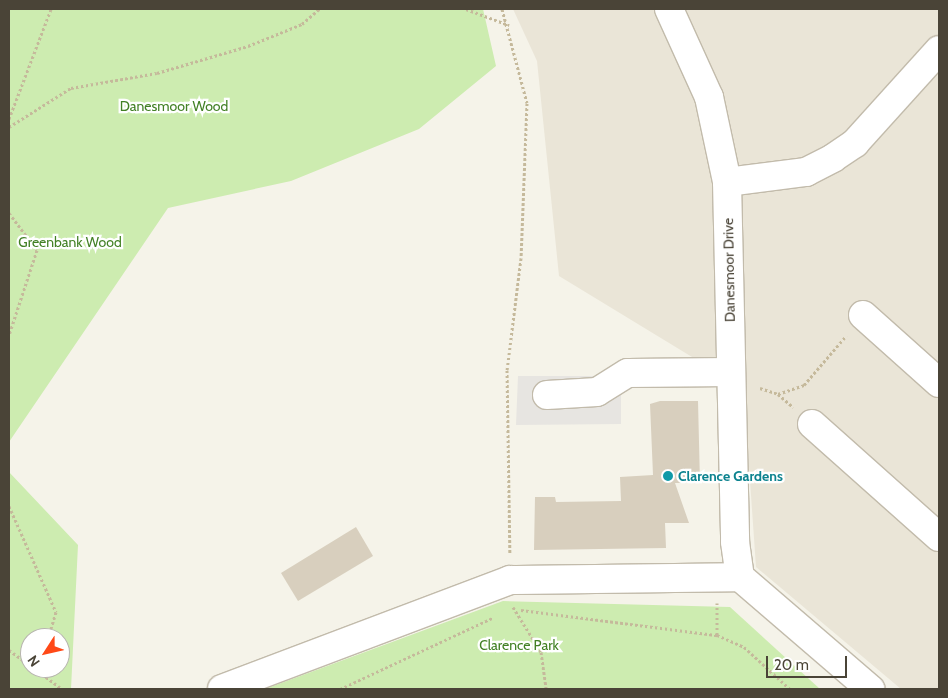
<!DOCTYPE html>
<style>
body{margin:0}
#map{position:relative;width:948px;height:698px;overflow:hidden;background:#f5f3e9;font-family:Cabin,sans-serif}
div>[style]{position:absolute}
.residential>*{inset:0;background:#eae5d7}
.green>*{inset:0;background:#cdecb0}
.parking>*{inset:0;background:#e7e5e1}
.building>*{inset:0;background:#d8cfbe}
.path>*{height:3px;margin-top:-1.5px;transform-origin:0;background:repeating-linear-gradient(90deg,#c5b99b 0 2.5px,transparent 0 5px)}
.roads{filter:drop-shadow(1px 0 #c2bbab) drop-shadow(-1px 0 #c2bbab) drop-shadow(0 1px #c2bbab) drop-shadow(0 -1px #c2bbab)}
.minor>*{height:28px;margin:-14px;padding:0 14px;transform-origin:14px;border-radius:14px;background:#fff}
.dots>*{width:14px;height:14px;translate:-50% -50%;box-sizing:border-box;border:2px solid #fff;border-radius:50%}
span{translate:-50% -50%;white-space:nowrap;text-align:center;line-height:1.15;-webkit-text-stroke:4.5px #fff;paint-order:stroke}
.park-label{font-size:14px;color:#428025}
.street-label{font-size:14px;color:#4a4437}
.culture-label{font-size:14px;color:#0d838f;font-weight:700}
.left{translate:0 -50%;text-align:left}
.frame{position:absolute;inset:0;border:10px solid #4a4437;pointer-events:none}
.north{position:absolute;left:20px;top:628px;width:50px;height:50px;box-sizing:border-box;background:#fff;border:1px solid #b7b4af;border-radius:50%;rotate:235deg;font-size:14px;font-weight:700;line-height:20px;text-align:center;color:#4a4437}
.north::after{content:'';display:block;margin:auto;width:18px;height:22px;background:#ff4917;clip-path:polygon(50% 0,100% 100%,50% 72%,0 100%)}
.scale{position:absolute;left:766px;top:656px;width:81px;height:22px;box-sizing:border-box;border:2px solid #4a4437;border-top:0;padding-left:6px;font-size:15px;line-height:18px;white-space:nowrap;color:#4a4437;-webkit-text-stroke:4px #fff;paint-order:stroke}
</style>
<div id="map">
<div class="residential">
<div style="clip-path:polygon(513px 9px,939px 9px,939px 689px,901px 689px,756px 567px,742px 366px,697px 360px,559px 276px,537px 61px)"></div>
</div>
<div class="green">
<div style="clip-path:polygon(9px 9px,483px 9px,496px 66px,419px 129px,291px 181px,168px 208px,9px 442px)"></div>
<div style="clip-path:polygon(evenodd,9px 472px,78px 545px,71px 689px,9px 689px,9px 472px,30px 638px,60px 638px,60px 668px,30px 668px,30px 638px)"></div>
<div style="clip-path:polygon(503px 601px,730px 607px,820px 689px,265px 689px)"></div>
</div>
<div class="parking">
<div style="clip-path:polygon(518px 376px,598px 376px,621px 394px,621px 424px,516px 425px)"></div>
</div>
<div class="building">
<div style="clip-path:polygon(660px 401px,698px 401px,700px 483px,675px 483px,689px 523px,665px 523px,666px 548px,534px 550px,535px 497px,555px 497px,556px 502px,621px 501px,620px 477px,653px 475px,650px 404px)"></div>
<div style="clip-path:polygon(356px 527px,373px 556px,298px 601px,281px 573px)"></div>
</div>
<div class="path">
<div style="left:466px;top:9px;width:46px;rotate:20.4deg"></div>
<div style="left:502px;top:9px;width:97px;rotate:75.1deg"></div>
<div style="left:527px;top:103px;width:155px;rotate:92.2deg"></div>
<div style="left:521px;top:258px;width:113px;rotate:97.1deg"></div>
<div style="left:507px;top:370px;width:184px;rotate:89.1deg"></div>
<div style="left:9px;top:119px;width:118px;rotate:-69.1deg"></div>
<div style="left:9px;top:127px;width:73px;rotate:-32.2deg"></div>
<div style="left:71px;top:88px;width:87px;rotate:-9.9deg"></div>
<div style="left:157px;top:73px;width:95px;rotate:-16.5deg"></div>
<div style="left:248px;top:46px;width:58px;rotate:-22.2deg"></div>
<div style="left:302px;top:24px;width:23px;rotate:-41deg"></div>
<div style="left:9px;top:213px;width:46px;rotate:52.9deg"></div>
<div style="left:37px;top:250px;width:89px;rotate:108.2deg"></div>
<div style="left:760px;top:388px;width:19px;rotate:18deg"></div>
<div style="left:778px;top:394px;width:20px;rotate:41deg"></div>
<div style="left:778px;top:394px;width:28px;rotate:-19deg"></div>
<div style="left:804px;top:385px;width:65px;rotate:-49.4deg"></div>
<div style="left:9px;top:506px;width:116px;rotate:66.1deg"></div>
<div style="left:56px;top:612px;width:27px;rotate:107deg"></div>
<div style="left:513px;top:607px;width:53px;rotate:58.1deg"></div>
<div style="left:541px;top:652px;width:37px;rotate:82deg"></div>
<div style="left:521px;top:610px;width:198px;rotate:7.3deg"></div>
<div style="left:717px;top:635px;width:30px;rotate:24deg"></div>
<div style="left:744px;top:647px;width:62px;rotate:42.4deg"></div>
<div style="left:717px;top:635px;width:32px;rotate:-90deg"></div>
<div style="left:9px;top:650px;width:26px;rotate:36deg"></div>
<div style="left:34px;top:668px;width:35px;rotate:37deg"></div>
<div style="left:340px;top:689px;width:168px;rotate:-25deg"></div>
</div>
<div class="roads">
<div class="minor">
<div style="left:669px;top:9px;width:97px;rotate:65.6deg"></div>
<div style="left:709px;top:97px;width:87px;rotate:78deg"></div>
<div style="left:727px;top:182px;width:360px;rotate:88.7deg"></div>
<div style="left:735px;top:542px;width:35px;rotate:82deg"></div>
<div style="left:740px;top:577px;width:172px;rotate:40.7deg"></div>
<div style="left:727px;top:182px;width:80px;rotate:-7.2deg"></div>
<div style="left:806px;top:172px;width:30px;rotate:-27deg"></div>
<div style="left:833px;top:158px;width:27px;rotate:-34deg"></div>
<div style="left:855px;top:143px;width:125px;rotate:-47.9deg"></div>
<div style="left:863px;top:315px;width:102px;rotate:41.8deg"></div>
<div style="left:547px;top:395px;width:50px;rotate:-3.4deg"></div>
<div style="left:597px;top:392px;width:36px;rotate:-32deg"></div>
<div style="left:628px;top:373px;width:103px;rotate:-0.6deg"></div>
<div style="left:812px;top:424px;width:170px;rotate:41.7deg"></div>
<div style="left:222px;top:689px;width:308px;rotate:-20.7deg"></div>
<div style="left:510px;top:580px;width:230px;rotate:-0.7deg"></div>
</div>
</div>
<div class="dots">
<div style="left:668px;top:476px;background:#0f9aa8"></div>
</div>
<div class="park-label">
<span style="left:174px;top:106px">Danesmoor Wood</span>
<span style="left:70px;top:242px">Greenbank Wood</span>
<span style="left:519px;top:645px">Clarence Park</span>
</div>
<div class="street-label">
<span style="left:729px;top:270px;rotate:-91deg">Danesmoor Drive</span>
</div>
<div class="culture-label">
<span class="left" style="left:678px;top:476px">Clarence Gardens</span>
</div>
<div class="frame"></div>
<div class="north">N</div>
<div class="scale">20 m</div>
</div>
